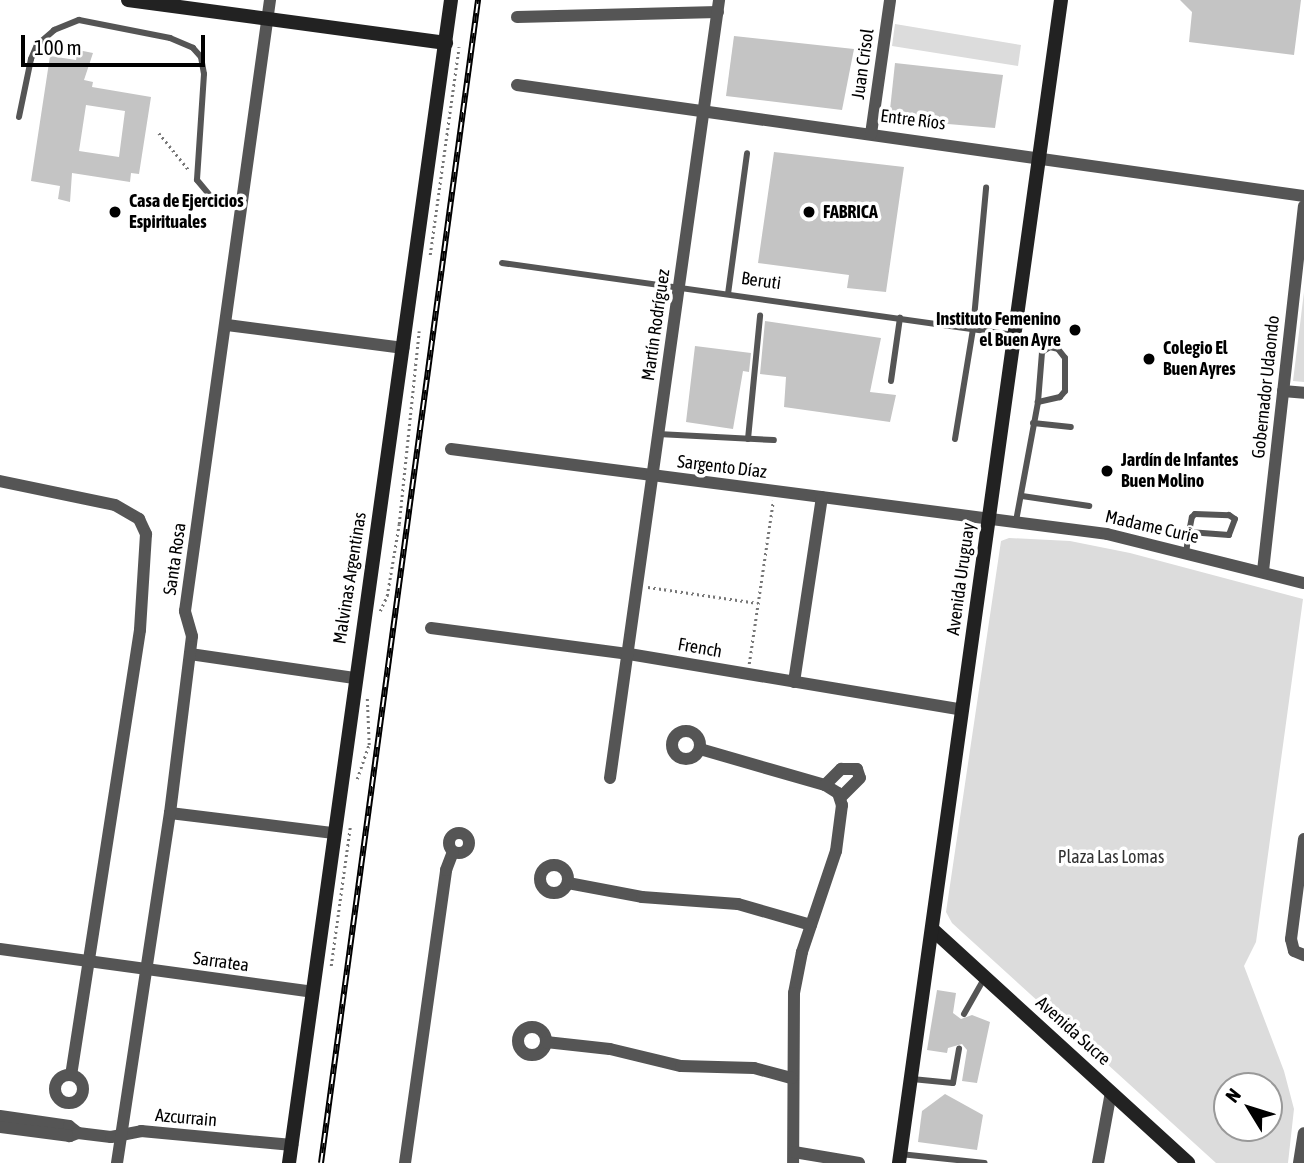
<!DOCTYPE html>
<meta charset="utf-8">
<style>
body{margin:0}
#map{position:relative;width:1304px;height:1163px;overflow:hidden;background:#fff;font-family:"Asap Condensed",sans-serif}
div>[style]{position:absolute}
.green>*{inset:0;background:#dcdcdc}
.building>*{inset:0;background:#c4c4c4}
.path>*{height:2.5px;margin-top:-1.25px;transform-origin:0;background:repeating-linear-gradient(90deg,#777 0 2px,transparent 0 5.5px)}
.lane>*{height:6px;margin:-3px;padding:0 3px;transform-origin:3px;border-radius:3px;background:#555}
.street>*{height:12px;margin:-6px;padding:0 6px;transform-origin:6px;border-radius:6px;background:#555}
.street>.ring{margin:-6px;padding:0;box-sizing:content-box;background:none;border:12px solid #555;border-radius:50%}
.secondary>*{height:14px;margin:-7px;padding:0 7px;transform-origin:7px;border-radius:7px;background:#222}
.rail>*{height:6px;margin-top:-3px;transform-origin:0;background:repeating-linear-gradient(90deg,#fff 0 10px,#000 0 20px);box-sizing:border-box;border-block:2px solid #000}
.dots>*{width:19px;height:19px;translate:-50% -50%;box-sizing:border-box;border:4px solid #fff;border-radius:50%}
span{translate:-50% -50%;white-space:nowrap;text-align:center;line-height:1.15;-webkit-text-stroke:7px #fff;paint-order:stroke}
.street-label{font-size:18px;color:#000}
.poi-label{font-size:18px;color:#000;font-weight:700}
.left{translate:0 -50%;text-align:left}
.right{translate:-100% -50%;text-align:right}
.park-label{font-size:18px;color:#333}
.north{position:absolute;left:1213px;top:1072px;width:70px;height:70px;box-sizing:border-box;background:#fff;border:2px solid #999;border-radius:50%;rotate:308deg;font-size:19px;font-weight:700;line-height:28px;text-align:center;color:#000}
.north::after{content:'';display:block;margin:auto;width:24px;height:32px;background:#000;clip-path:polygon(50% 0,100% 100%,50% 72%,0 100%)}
.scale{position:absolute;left:21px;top:35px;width:184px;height:32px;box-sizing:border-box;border:4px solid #000;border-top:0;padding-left:9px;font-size:21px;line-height:24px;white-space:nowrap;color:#000;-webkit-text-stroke:5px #fff;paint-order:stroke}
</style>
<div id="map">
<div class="green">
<div style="clip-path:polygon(895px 24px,1021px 45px,1018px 66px,892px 46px)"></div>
<div style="clip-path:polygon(1304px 292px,1304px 382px,1293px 381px)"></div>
<div style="clip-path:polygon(evenodd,1009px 538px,1070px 541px,1130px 553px,1303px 599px,1256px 942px,1244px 966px,1284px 1071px,1294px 1109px,1288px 1163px,1216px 1163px,952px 923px,946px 912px,1001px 541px,1009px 538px,1227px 1086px,1269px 1086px,1269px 1128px,1227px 1128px,1227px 1086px)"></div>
</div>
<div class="building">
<div style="clip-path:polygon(1180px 0,1301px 0,1294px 55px,1189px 42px,1192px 12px)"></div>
<div style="clip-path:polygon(734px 36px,854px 49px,842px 110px,726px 96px)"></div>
<div style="clip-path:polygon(evenodd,78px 50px,93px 53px,84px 80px,93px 82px,92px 87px,151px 97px,139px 174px,131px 173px,130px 182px,72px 173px,70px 202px,58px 199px,60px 186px,31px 181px,50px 56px,76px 60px,78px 50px,86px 105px,125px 111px,119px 157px,79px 151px,86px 105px)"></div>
<div style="clip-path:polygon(895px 63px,1003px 75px,995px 128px,889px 119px)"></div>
<div style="clip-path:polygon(774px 152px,904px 167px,886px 292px,847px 288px,849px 275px,758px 263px)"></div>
<div style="clip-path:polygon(765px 321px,881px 338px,870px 392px,896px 395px,890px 422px,784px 407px,786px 377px,760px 374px)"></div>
<div style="clip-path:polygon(695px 346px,751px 353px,749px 372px,743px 371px,733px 429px,686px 422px)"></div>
<div style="clip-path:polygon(937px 990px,956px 993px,953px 1013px,961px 1019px,972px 1015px,990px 1022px,977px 1083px,962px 1081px,967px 1050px,962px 1044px,948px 1048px,947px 1053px,927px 1050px)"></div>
<div style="clip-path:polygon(945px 1094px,983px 1115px,977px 1150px,918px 1142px,922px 1111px)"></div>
</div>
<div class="path">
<div style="left:159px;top:133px;width:48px;rotate:51deg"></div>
<div style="left:430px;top:255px;width:210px;rotate:-82.1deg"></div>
<div style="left:648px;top:587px;width:111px;rotate:8.3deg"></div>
<div style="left:380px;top:611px;width:17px;rotate:-65deg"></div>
<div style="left:387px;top:596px;width:73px;rotate:-80.5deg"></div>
<div style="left:399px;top:524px;width:194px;rotate:-84.1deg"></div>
<div style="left:749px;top:664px;width:165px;rotate:-81.6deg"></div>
<div style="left:357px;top:779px;width:36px;rotate:-71deg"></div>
<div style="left:369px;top:745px;width:48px;rotate:-92.4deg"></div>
<div style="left:331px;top:966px;width:140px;rotate:-82.2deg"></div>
</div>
<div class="lane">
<div style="left:19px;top:117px;width:59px;rotate:-78.3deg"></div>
<div style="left:31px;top:59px;width:15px;rotate:-67deg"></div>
<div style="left:37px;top:45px;width:23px;rotate:-41deg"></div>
<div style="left:54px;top:30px;width:27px;rotate:-22deg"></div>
<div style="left:79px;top:20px;width:93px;rotate:11.2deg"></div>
<div style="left:170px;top:38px;width:25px;rotate:23deg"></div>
<div style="left:193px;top:48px;width:12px;rotate:48deg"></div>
<div style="left:201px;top:57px;width:17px;rotate:80deg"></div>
<div style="left:204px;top:74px;width:106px;rotate:93.8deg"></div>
<div style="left:197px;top:180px;width:23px;rotate:50deg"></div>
<div style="left:212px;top:198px;width:30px;rotate:12deg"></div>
<div style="left:502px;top:263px;width:517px;rotate:8deg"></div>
<div style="left:1014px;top:335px;width:30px;rotate:15deg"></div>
<div style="left:1043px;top:343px;width:6px;rotate:72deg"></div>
<div style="left:728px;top:294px;width:142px;rotate:-82.3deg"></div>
<div style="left:891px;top:381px;width:64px;rotate:-81.9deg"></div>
<div style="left:1033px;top:423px;width:38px;rotate:6deg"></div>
<div style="left:658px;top:434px;width:116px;rotate:3deg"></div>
<div style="left:748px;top:439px;width:124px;rotate:-84.4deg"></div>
<div style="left:955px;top:439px;width:111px;rotate:-80.7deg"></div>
<div style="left:973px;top:329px;width:142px;rotate:-84.7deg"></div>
<div style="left:1022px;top:496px;width:68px;rotate:8.5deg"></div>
<div style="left:1016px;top:521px;width:121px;rotate:-79.5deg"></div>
<div style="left:1038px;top:402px;width:50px;rotate:-85.4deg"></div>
<div style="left:1042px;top:352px;width:9px;rotate:-32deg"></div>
<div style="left:1050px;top:347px;width:8px;rotate:14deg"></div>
<div style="left:1058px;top:349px;width:11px;rotate:52deg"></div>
<div style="left:1065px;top:358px;width:33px;rotate:90deg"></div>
<div style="left:1065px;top:391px;width:8px;rotate:130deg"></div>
<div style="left:1060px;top:397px;width:23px;rotate:167deg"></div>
<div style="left:1186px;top:553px;width:21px;rotate:-82deg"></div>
<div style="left:1189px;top:532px;width:15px;rotate:-79deg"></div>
<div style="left:1192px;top:517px;width:4px;rotate:-45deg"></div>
<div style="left:1195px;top:514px;width:34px;rotate:2deg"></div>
<div style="left:1229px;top:515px;width:7px;rotate:34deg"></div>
<div style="left:1235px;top:519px;width:17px;rotate:111deg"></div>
<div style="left:1229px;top:535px;width:40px;rotate:-175.7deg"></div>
<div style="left:964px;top:1014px;width:43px;rotate:-60.4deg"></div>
<div style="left:912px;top:1079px;width:41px;rotate:5.6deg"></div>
<div style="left:953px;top:1083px;width:35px;rotate:-80deg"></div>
<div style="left:900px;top:1154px;width:85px;rotate:6deg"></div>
</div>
<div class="street">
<div style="left:517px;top:17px;width:201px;rotate:-1.4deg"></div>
<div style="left:517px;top:85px;width:795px;rotate:8.03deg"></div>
<div style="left:871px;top:134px;width:135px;rotate:-81.9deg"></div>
<div style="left:227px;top:325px;width:178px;rotate:7.4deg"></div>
<div style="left:1283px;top:391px;width:21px;rotate:5deg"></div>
<div style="left:451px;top:449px;width:661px;rotate:7.38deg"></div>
<div style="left:1107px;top:534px;width:203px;rotate:14deg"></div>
<div style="left:0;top:481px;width:117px;rotate:11.8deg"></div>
<div style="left:115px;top:505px;width:28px;rotate:30deg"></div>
<div style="left:139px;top:519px;width:17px;rotate:65deg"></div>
<div style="left:146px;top:534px;width:96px;rotate:93.6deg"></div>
<div style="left:140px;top:630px;width:450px;rotate:98.8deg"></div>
<div style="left:1263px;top:571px;width:367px;rotate:-83.6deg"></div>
<div style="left:431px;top:628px;width:200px;rotate:7.5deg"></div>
<div style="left:629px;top:654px;width:338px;rotate:9.5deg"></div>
<div style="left:190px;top:654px;width:166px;rotate:8.3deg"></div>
<div style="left:794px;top:682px;width:187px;rotate:-81.4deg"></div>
<div class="ring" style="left:672px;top:731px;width:16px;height:16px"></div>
<div style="left:700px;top:749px;width:130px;rotate:16.1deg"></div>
<div style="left:825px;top:785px;width:15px;rotate:32deg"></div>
<div style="left:838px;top:793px;width:13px;rotate:72deg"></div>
<div style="left:842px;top:805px;width:46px;rotate:97.4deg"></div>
<div style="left:836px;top:851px;width:107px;rotate:108.6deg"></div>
<div style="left:802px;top:952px;width:42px;rotate:101deg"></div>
<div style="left:794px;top:993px;width:170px;rotate:90.3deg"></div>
<div style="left:610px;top:778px;width:786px;rotate:-82.02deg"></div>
<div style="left:825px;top:785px;width:23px;rotate:-45deg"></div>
<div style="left:841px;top:769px;width:16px"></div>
<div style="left:857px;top:769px;width:9px;rotate:72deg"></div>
<div style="left:860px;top:778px;width:28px;rotate:135deg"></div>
<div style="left:170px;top:813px;width:163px;rotate:7deg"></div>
<div class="ring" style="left:449px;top:833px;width:8px;height:8px"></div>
<div style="left:1304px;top:839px;width:101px;rotate:97.4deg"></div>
<div style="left:1291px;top:939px;width:12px;rotate:76deg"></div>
<div style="left:1294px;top:951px;width:11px;rotate:22deg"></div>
<div class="ring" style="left:540px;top:865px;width:16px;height:16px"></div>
<div style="left:568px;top:883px;width:75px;rotate:10.7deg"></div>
<div style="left:642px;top:897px;width:96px;rotate:4.2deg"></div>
<div style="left:738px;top:904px;width:76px;rotate:16deg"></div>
<div style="left:0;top:949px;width:315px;rotate:7.8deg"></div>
<div class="ring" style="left:518px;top:1027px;width:16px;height:16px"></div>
<div style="left:546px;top:1042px;width:64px;rotate:6.2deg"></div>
<div style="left:610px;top:1049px;width:73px;rotate:13.5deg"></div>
<div style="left:681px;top:1066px;width:73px;rotate:1.6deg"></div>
<div style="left:754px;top:1068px;width:39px;rotate:15deg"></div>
<div class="ring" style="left:55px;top:1075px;width:16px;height:16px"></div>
<div style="left:0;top:1116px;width:70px;rotate:8.2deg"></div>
<div style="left:69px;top:1126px;width:11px;rotate:38deg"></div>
<div style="left:78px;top:1133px;width:9px;rotate:159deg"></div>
<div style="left:70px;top:1136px;width:71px;rotate:-172.7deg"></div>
<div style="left:78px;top:1133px;width:33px;rotate:7deg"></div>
<div style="left:111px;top:1137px;width:31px;rotate:-11deg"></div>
<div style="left:141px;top:1131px;width:152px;rotate:5.3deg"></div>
<div style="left:794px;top:1152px;width:66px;rotate:9.6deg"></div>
<div style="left:117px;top:1163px;width:354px;rotate:-81.4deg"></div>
<div style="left:170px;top:813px;width:178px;rotate:-82.9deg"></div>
<div style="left:192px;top:636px;width:26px;rotate:-106deg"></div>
<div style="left:185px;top:611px;width:617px;rotate:-82.08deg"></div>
<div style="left:405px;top:1163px;width:296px;rotate:-82deg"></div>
<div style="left:446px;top:870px;width:19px;rotate:-69deg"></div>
<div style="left:1098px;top:1163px;width:72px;rotate:-79.6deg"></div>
<div style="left:1299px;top:1163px;width:30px;rotate:-81deg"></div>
</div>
<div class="secondary">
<div style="left:128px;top:0;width:321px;rotate:7.7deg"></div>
<div style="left:932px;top:929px;width:347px;rotate:42.4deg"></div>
<div style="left:289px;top:1163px;width:1174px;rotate:-82.07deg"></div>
<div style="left:899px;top:1163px;width:1174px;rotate:-82.07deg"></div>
</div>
<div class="rail">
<div style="left:321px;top:1163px;width:1174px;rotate:-82.31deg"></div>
</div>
<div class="dots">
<div style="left:115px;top:212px;background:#000"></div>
<div style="left:809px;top:212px;background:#000"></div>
<div style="left:1075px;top:330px;background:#000"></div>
<div style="left:1149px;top:359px;background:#000"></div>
<div style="left:1107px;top:471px;background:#000"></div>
</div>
<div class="street-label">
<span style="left:863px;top:64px;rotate:-82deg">Juan Crisol</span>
<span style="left:913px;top:120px;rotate:7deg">Entre Ríos</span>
<span style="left:761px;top:281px;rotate:8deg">Beruti</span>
<span style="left:656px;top:325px;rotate:-82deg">Martín Rodríguez</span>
<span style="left:1266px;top:387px;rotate:-84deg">Gobernador Udaondo</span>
<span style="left:722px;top:467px;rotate:7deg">Sargento Díaz</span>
<span style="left:1152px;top:527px;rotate:13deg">Madame Curie</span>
<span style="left:175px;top:559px;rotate:-82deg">Santa Rosa</span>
<span style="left:350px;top:578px;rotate:-81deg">Malvinas Argentinas</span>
<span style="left:961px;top:579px;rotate:-82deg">Avenida Uruguay</span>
<span style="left:700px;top:648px;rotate:10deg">French</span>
<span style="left:221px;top:962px;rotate:8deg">Sarratea</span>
<span style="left:1073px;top:1031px;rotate:42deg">Avenida Sucre</span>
<span style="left:186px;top:1118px;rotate:5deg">Azcurrain</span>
</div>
<div class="poi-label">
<span class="left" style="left:129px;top:212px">Casa de Ejercicios<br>Espirituales</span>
<span class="left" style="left:823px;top:212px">FABRICA</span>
<span class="right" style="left:1061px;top:330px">Instituto Femenino<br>el Buen Ayre</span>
<span class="left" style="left:1163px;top:359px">Colegio El<br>Buen Ayres</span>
<span class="left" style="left:1121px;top:471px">Jardín de Infantes<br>Buen Molino</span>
</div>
<div class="park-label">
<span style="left:1111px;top:857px">Plaza Las Lomas</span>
</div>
<div class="north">N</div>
<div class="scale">100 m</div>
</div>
